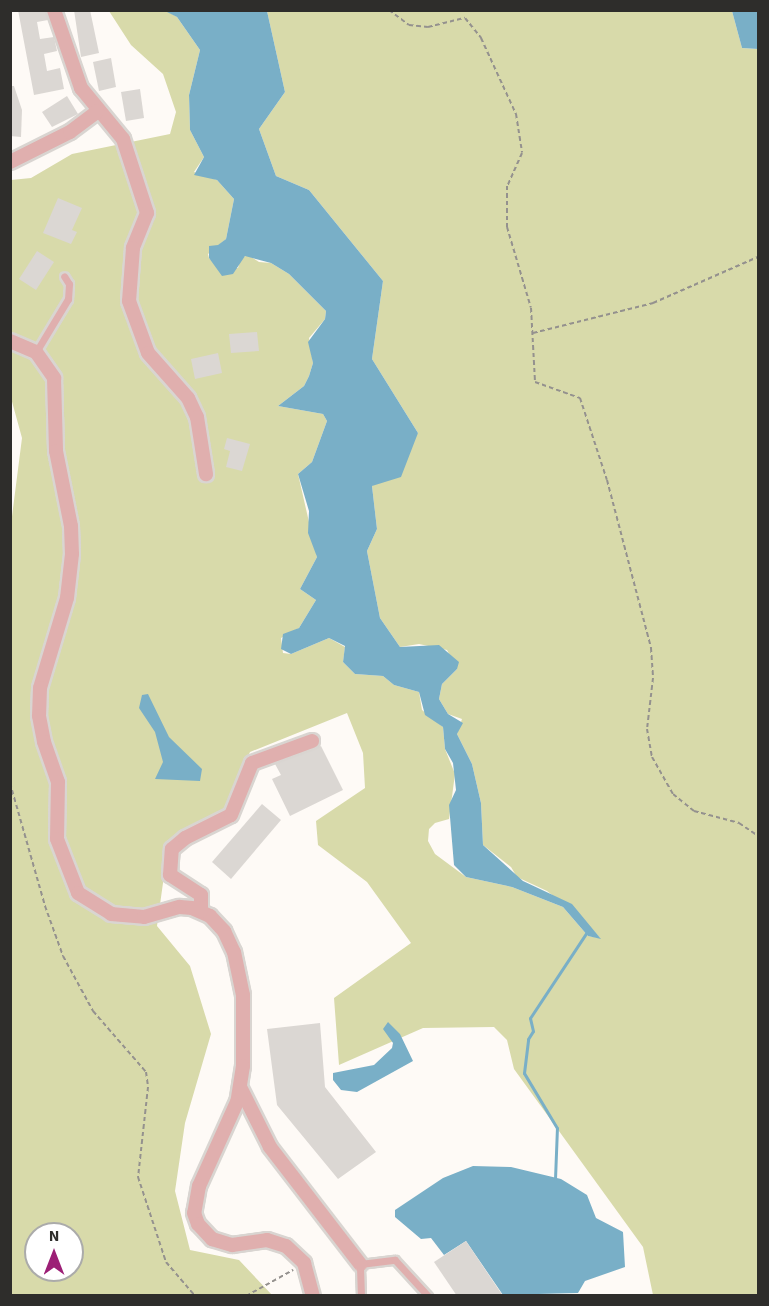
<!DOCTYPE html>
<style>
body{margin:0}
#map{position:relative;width:769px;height:1306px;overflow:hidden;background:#fefaf6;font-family:"Source Sans 3",sans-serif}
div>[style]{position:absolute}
.green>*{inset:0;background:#d8daaa}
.water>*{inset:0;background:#79afc7}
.stream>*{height:3px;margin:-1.5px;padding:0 1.5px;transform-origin:1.5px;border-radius:1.5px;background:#79afc7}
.building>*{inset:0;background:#dbd7d3}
.path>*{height:2px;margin-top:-1px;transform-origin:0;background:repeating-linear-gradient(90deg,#94918e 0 4.5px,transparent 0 7.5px)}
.roads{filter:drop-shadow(2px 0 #d9d5d1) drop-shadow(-2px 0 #d9d5d1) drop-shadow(0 2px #d9d5d1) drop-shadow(0 -2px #d9d5d1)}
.service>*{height:7px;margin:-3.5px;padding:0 3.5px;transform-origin:3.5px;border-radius:3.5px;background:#e0afae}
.minor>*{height:14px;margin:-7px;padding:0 7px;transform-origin:7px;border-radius:7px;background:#e0afae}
span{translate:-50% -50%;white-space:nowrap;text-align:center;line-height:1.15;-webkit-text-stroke:4.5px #fff;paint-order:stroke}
.frame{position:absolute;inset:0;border:12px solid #2e2d2b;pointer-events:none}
.north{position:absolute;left:24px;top:1222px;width:60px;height:60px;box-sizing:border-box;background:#fff;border:2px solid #ababaa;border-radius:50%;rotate:0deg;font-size:16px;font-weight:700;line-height:24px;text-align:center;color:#2e2d2b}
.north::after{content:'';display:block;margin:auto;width:21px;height:27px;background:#9c1f76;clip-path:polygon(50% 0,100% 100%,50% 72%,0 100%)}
</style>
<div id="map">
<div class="green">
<div style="clip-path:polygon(evenodd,165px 10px,177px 17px,200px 50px,189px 95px,190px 130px,204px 157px,194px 172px,217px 180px,234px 199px,226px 239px,208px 254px,209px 258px,217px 267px,238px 268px,241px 258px,248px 255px,259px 262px,271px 263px,289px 274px,326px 311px,325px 319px,309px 338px,313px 363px,309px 376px,304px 386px,278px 406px,323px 414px,327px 421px,312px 462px,298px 474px,317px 557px,300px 589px,316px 600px,299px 628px,281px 638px,283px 653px,291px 654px,329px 638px,345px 647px,343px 662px,355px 674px,383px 676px,394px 685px,419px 692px,422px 710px,443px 727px,445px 749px,455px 774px,449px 819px,435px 823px,429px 829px,428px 841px,435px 854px,466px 877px,512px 887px,563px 907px,588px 936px,600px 938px,583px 919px,547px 891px,517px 877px,511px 867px,483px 845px,481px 803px,472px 764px,457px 734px,462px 719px,448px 714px,439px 699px,442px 684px,457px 669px,447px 650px,419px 644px,400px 647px,380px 618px,367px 551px,377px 529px,372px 486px,418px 433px,372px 359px,383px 281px,309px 190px,276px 176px,259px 129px,285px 92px,267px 11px,732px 11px,742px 48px,758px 49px,758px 1295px,653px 1295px,643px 1247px,514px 1069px,507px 1040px,494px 1027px,423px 1028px,339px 1065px,334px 998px,411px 943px,367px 882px,318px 845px,316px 821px,365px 788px,363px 753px,347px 713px,250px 752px,222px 813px,169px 840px,157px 926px,190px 966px,211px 1034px,185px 1123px,175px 1191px,190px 1250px,239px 1260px,272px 1295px,11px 1295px,10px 532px,22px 438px,11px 398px,11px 180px,31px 178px,72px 154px,170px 134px,176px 112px,163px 74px,131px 45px,109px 11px,165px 10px,36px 1234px,72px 1234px,72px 1270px,36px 1270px,36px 1234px)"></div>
</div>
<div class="water">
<div style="clip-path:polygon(165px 11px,267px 11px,285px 92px,259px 129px,276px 176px,309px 190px,383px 281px,372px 359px,418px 433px,401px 477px,372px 486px,377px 529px,367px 551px,380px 618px,400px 647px,439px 645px,459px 662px,457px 669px,442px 684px,439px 699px,448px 714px,463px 723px,457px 734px,472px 764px,481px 803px,483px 845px,523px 881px,572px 904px,601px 939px,588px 936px,563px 907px,512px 887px,466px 877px,454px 865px,449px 805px,456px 790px,453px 763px,445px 749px,443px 727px,425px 715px,419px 692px,394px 685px,383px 676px,355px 674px,343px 662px,345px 646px,329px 638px,291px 654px,281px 649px,283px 634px,299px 628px,316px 600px,300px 589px,317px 557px,308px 533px,309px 511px,298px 474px,312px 462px,327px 421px,323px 414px,278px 406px,304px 386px,309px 376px,313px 363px,308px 342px,325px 319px,326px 311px,289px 274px,271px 263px,245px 256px,233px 274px,222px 276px,209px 258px,209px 246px,218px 245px,226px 239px,234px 199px,217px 180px,194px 175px,204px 157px,190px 130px,189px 95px,200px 50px,177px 17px)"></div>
<div style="clip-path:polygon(732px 11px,758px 11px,758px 49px,742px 48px)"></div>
<div style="clip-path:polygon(148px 694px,169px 737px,202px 769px,200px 781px,155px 779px,163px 762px,155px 732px,139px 708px,142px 695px)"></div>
<div style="clip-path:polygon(388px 1022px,400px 1034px,413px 1061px,357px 1092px,341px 1090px,333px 1080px,333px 1073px,374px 1065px,392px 1048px,393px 1043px,383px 1029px)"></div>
<div style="clip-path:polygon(473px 1166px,511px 1167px,561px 1179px,587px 1195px,596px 1218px,623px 1232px,625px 1267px,585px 1281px,578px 1293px,503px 1295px,466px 1241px,444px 1255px,431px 1238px,421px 1239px,395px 1217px,395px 1210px,443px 1178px)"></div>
</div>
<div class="stream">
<div style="left:555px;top:1179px;width:51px;rotate:-87.8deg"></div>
<div style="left:557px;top:1128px;width:64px;rotate:-121deg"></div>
<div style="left:524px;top:1073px;width:34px;rotate:-83deg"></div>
<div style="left:528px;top:1039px;width:9px;rotate:-58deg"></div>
<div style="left:533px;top:1031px;width:13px;rotate:-103deg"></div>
<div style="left:530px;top:1018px;width:103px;rotate:-56.5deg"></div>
</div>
<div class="building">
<div style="clip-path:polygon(18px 10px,45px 10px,48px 20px,37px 22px,40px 39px,54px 37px,57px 51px,44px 54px,47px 71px,60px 68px,64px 89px,34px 95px)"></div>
<div style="clip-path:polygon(74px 10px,90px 10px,99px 53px,81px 57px)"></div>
<div style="clip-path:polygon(111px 58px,116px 87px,99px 91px,93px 62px)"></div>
<div style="clip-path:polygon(10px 86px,14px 86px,22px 110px,21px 137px,10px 136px)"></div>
<div style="clip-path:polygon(140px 89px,144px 118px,126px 121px,121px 92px)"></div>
<div style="clip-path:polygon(67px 96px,78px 114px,52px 127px,42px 112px)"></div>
<div style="clip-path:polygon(58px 198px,82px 208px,72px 230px,77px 232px,71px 244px,43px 233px)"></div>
<div style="clip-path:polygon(37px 251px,54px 262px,36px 290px,19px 279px)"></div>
<div style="clip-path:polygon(257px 332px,259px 351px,231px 353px,229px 334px)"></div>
<div style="clip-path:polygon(218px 353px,222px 373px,195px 379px,191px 359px)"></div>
<div style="clip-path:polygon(227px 438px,250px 444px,242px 471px,226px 467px,230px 451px,224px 449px)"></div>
<div style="clip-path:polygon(321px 746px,343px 790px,290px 816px,272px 779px,281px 775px,275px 764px)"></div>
<div style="clip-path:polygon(262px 804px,281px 820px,231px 879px,212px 862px)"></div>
<div style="clip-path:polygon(320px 1023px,325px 1087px,376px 1152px,338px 1179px,277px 1105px,267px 1029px)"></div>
<div style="clip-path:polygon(466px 1241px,503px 1296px,457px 1296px,434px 1262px)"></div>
</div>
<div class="path">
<div style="left:389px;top:10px;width:25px;rotate:37deg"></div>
<div style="left:409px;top:25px;width:19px;rotate:6deg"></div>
<div style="left:428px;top:27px;width:38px;rotate:-14deg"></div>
<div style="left:465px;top:18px;width:26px;rotate:51deg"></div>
<div style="left:481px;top:38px;width:84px;rotate:65.3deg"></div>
<div style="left:516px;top:114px;width:39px;rotate:81deg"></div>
<div style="left:522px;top:153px;width:36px;rotate:114deg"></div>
<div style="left:507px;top:186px;width:41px;rotate:90deg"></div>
<div style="left:507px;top:227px;width:84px;rotate:73.5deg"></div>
<div style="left:531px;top:308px;width:74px;rotate:86.9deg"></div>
<div style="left:535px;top:382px;width:48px;rotate:19.6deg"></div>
<div style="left:580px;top:398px;width:86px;rotate:71.8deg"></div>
<div style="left:607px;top:480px;width:174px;rotate:75.3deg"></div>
<div style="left:651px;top:648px;width:30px;rotate:86deg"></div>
<div style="left:653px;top:678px;width:51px;rotate:96.7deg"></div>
<div style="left:647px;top:729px;width:28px;rotate:80deg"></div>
<div style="left:652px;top:757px;width:43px;rotate:60.4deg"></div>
<div style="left:673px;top:794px;width:27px;rotate:39deg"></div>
<div style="left:694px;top:811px;width:47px;rotate:14.9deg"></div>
<div style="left:739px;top:823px;width:23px;rotate:34deg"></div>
<div style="left:533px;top:333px;width:124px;rotate:-14deg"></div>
<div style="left:653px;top:303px;width:115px;rotate:-23.7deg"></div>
<div style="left:10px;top:783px;width:128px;rotate:74.1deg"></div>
<div style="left:45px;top:906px;width:53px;rotate:70.2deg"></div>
<div style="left:63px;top:956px;width:63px;rotate:61.4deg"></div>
<div style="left:93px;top:1011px;width:81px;rotate:49deg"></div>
<div style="left:146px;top:1072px;width:15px;rotate:82deg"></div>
<div style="left:148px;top:1087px;width:91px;rotate:96.3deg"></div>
<div style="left:138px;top:1177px;width:89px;rotate:71.8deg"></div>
<div style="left:166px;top:1262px;width:45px;rotate:49.5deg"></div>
<div style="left:246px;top:1296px;width:54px;rotate:-29deg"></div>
</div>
<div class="roads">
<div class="service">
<div style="left:36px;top:352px;width:62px;rotate:-58.9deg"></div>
<div style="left:68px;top:299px;width:15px;rotate:-86deg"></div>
<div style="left:69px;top:284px;width:9px;rotate:-122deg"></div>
<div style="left:361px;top:1296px;width:32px;rotate:-92deg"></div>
<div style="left:360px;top:1264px;width:35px;rotate:-7deg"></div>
<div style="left:395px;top:1260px;width:49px;rotate:47.5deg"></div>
</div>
<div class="minor">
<div style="left:54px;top:10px;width:83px;rotate:70.9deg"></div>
<div style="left:81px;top:88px;width:66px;rotate:50.5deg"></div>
<div style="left:123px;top:139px;width:78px;rotate:72deg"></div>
<div style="left:147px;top:213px;width:38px;rotate:112deg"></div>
<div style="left:133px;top:248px;width:53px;rotate:94.3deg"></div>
<div style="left:129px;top:301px;width:55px;rotate:69.9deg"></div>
<div style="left:148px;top:353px;width:60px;rotate:48.4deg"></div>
<div style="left:188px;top:398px;width:21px;rotate:65deg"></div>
<div style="left:197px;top:417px;width:58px;rotate:81deg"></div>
<div style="left:10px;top:162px;width:67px;rotate:-26.6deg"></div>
<div style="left:70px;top:132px;width:34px;rotate:-37deg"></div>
<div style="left:10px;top:341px;width:28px;rotate:23deg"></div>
<div style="left:36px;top:352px;width:32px;rotate:55deg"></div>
<div style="left:54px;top:378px;width:73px;rotate:88.4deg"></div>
<div style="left:56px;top:451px;width:76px;rotate:78.7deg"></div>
<div style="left:71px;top:526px;width:28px;rotate:88deg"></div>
<div style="left:72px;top:554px;width:44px;rotate:96.5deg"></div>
<div style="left:67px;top:598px;width:94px;rotate:106.7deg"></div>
<div style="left:40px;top:688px;width:28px;rotate:92deg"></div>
<div style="left:39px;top:716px;width:26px;rotate:79deg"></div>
<div style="left:44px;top:742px;width:42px;rotate:70.7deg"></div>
<div style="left:58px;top:782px;width:57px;rotate:91deg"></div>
<div style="left:57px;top:839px;width:58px;rotate:68.7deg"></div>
<div style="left:78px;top:893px;width:39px;rotate:32deg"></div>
<div style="left:111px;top:914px;width:33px;rotate:5deg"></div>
<div style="left:144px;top:917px;width:37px;rotate:-16deg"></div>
<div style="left:180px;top:907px;width:12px;rotate:5deg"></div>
<div style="left:192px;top:908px;width:20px;rotate:24deg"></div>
<div style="left:210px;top:916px;width:21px;rotate:47deg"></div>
<div style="left:224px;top:931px;width:23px;rotate:65deg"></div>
<div style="left:234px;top:952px;width:44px;rotate:78.2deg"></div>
<div style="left:243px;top:995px;width:71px;rotate:90deg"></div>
<div style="left:243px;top:1066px;width:36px;rotate:99deg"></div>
<div style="left:237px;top:1102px;width:92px;rotate:114.3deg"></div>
<div style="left:199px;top:1186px;width:27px;rotate:100deg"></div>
<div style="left:194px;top:1213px;width:12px;rotate:70deg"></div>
<div style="left:198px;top:1224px;width:21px;rotate:47deg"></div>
<div style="left:212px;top:1239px;width:21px;rotate:17deg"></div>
<div style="left:232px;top:1245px;width:35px;rotate:-8deg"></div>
<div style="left:267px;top:1240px;width:20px;rotate:18deg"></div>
<div style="left:286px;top:1246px;width:25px;rotate:43deg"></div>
<div style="left:304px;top:1263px;width:34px;rotate:75deg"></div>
<div style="left:201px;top:911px;width:16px;rotate:-90deg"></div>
<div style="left:201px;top:895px;width:37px;rotate:-147deg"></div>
<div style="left:170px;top:875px;width:26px;rotate:-86deg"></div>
<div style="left:172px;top:849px;width:17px;rotate:-40deg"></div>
<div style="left:185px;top:838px;width:51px;rotate:-26.6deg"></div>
<div style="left:231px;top:815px;width:56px;rotate:-68deg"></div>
<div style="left:252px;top:763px;width:64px;rotate:-20.1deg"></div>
<div style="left:240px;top:1087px;width:67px;rotate:63.4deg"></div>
<div style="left:270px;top:1147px;width:148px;rotate:52.4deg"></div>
</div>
</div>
<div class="frame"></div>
<div class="north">N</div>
</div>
